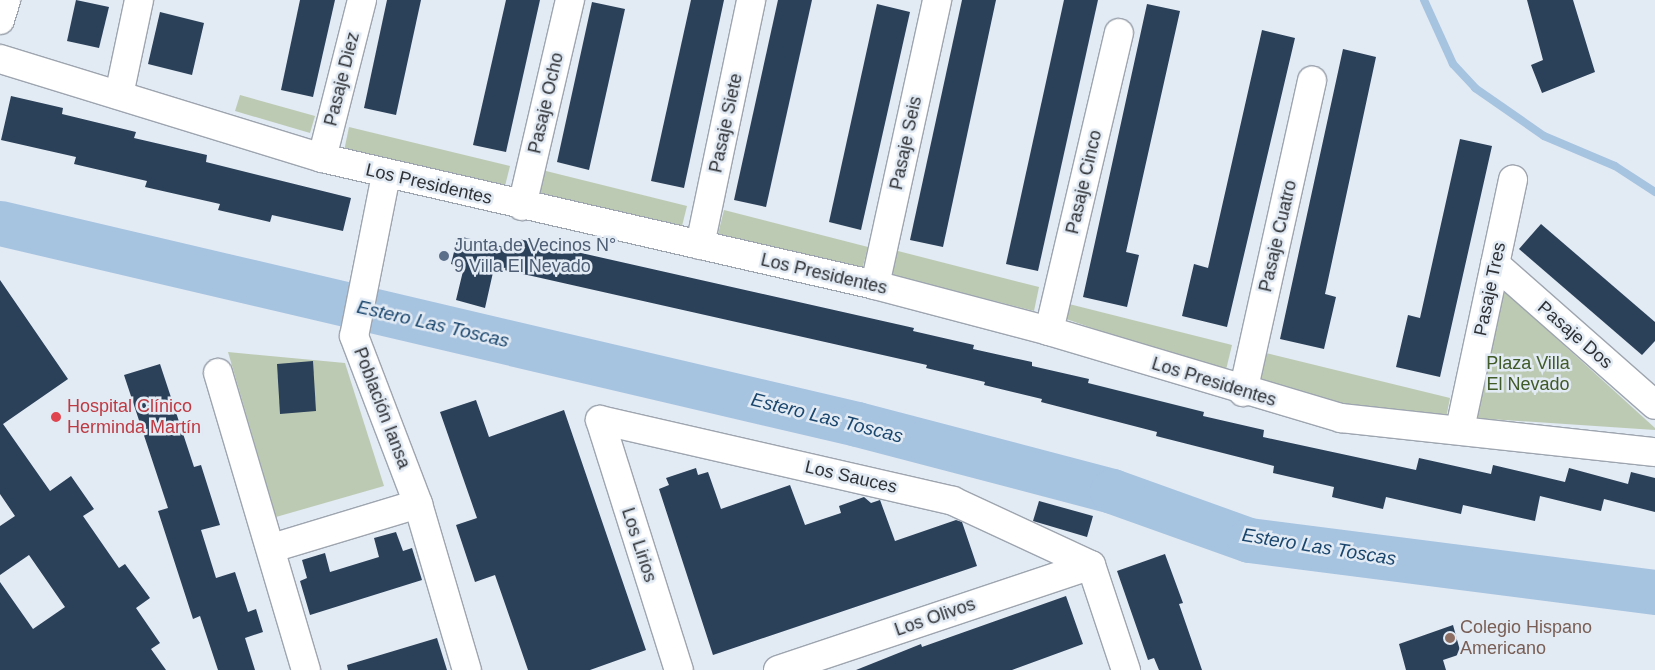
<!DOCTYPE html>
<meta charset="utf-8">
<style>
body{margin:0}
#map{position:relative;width:1655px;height:670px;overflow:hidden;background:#e2eaf4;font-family:Arial,sans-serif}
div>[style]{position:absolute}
.green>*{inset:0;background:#bdcab3}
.stream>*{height:8px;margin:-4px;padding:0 4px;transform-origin:4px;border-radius:4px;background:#a6c3e0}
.river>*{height:45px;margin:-22.5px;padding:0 22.5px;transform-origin:22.5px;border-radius:22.5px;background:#a6c3e0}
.building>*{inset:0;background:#2b4059}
.roads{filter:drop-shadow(1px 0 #9ea5af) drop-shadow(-1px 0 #9ea5af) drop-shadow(0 1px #9ea5af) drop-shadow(0 -1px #9ea5af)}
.minor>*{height:28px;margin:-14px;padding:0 14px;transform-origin:14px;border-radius:14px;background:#fff}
.dots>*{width:14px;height:14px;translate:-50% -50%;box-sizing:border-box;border:2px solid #e2eaf4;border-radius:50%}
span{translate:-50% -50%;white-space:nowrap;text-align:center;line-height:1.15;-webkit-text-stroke:5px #e2eaf4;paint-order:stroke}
.street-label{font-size:18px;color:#2e3135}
.service-label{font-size:18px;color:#4e5e75}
.left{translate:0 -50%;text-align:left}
.park-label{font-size:18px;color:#405a28}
.health-label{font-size:18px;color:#be3a42}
.education-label{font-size:18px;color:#785e54}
.water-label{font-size:19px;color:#1a466d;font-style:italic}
</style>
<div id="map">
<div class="green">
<div style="clip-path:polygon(240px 95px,315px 116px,310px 133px,235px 111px)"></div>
<div style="clip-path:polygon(349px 127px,510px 166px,504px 190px,344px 151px)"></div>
<div style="clip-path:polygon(542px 170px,687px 206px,681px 230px,536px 194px)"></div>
<div style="clip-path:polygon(724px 210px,868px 247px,862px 270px,718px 234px)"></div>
<div style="clip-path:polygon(894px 250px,1039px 287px,1034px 311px,889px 274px)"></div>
<div style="clip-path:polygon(1499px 286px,1655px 428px,1655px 430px,1473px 418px)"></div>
<div style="clip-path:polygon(1069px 304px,1232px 345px,1225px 374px,1066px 319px)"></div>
<div style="clip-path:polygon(228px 352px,345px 363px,384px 486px,276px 517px)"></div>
<div style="clip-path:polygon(1262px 352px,1450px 398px,1446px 418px,1343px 409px,1255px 387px)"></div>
</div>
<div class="stream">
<div style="left:1424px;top:0;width:70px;rotate:65.6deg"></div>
<div style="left:1453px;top:64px;width:33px;rotate:47deg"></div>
<div style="left:1475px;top:88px;width:84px;rotate:34.8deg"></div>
<div style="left:1544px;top:136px;width:77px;rotate:22.9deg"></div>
<div style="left:1615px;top:166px;width:48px;rotate:33deg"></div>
</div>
<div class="river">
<div style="left:0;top:223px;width:880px;rotate:13.2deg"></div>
<div style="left:857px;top:424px;width:264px;rotate:14.7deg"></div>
<div style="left:1112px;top:491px;width:145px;rotate:19.7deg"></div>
<div style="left:1249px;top:540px;width:409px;rotate:7.3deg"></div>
</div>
<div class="building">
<div style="clip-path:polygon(76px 0,109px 7px,99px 48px,67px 41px)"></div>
<div style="clip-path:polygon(300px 0,335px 0,313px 97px,281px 90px)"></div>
<div style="clip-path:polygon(387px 0,421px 0,396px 115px,364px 108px)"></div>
<div style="clip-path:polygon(506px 0,540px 0,506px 152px,473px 145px)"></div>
<div style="clip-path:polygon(691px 0,724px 0,684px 188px,651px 181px)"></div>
<div style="clip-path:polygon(778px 0,812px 0,766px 207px,734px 200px)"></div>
<div style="clip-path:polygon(962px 0,996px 0,943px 247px,910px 240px)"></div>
<div style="clip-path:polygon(1064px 0,1098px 0,1038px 271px,1006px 264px)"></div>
<div style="clip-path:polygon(1527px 0,1573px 0,1595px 72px,1542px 93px,1531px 65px,1543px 60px)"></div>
<div style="clip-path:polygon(592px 2px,625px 9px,589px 170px,557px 162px)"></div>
<div style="clip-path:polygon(877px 4px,910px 12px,861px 230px,829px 222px)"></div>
<div style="clip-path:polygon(1147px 4px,1180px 11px,1126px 252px,1139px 255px,1127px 307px,1083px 297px)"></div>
<div style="clip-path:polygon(160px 12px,204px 23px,192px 75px,148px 64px)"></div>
<div style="clip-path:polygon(1262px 30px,1295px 38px,1227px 327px,1182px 316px,1194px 264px,1208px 268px)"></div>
<div style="clip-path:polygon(1343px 49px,1376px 57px,1325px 294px,1336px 297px,1324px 349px,1280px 339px)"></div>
<div style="clip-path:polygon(11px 96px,63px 108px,62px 114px,136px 132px,134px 138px,207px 155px,206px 162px,351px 198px,343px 231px,272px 215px,270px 222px,218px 210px,220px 204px,145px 187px,147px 181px,74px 164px,76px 157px,1px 140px)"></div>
<div style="clip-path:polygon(1460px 139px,1492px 146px,1440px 377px,1396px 367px,1408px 315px,1420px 318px)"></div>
<div style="clip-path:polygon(1541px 224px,1655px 322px,1655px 341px,1642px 355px,1519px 249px)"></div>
<div style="clip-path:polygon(458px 236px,517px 250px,519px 239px,914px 328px,913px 331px,974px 345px,973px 349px,1032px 362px,1032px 366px,1089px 379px,1088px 383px,1204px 412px,1203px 416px,1264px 430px,1263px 437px,1416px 470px,1419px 458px,1491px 474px,1493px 465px,1565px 482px,1569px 468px,1628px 484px,1631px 472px,1655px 478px,1655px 512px,1604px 499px,1601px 511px,1540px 496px,1535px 521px,1463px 505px,1461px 514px,1386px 497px,1383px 509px,1332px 497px,1334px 487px,1273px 473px,1274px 466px,1156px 436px,1157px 432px,1041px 402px,1042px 399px,984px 385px,985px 382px,926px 368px,927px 365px,532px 276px,494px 268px,485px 308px,456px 300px,464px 267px,451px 264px)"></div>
<div style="clip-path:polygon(0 280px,68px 379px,3px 424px,50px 491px,71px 476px,94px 509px,83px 516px,119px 568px,125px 564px,150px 598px,136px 608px,160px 643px,151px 649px,166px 670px,0 670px,0 582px,33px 629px,65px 607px,29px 555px,0 575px,0 526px,15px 516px,0 494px)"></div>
<div style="clip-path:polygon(313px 361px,316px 411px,280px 414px,277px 364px)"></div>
<div style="clip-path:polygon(160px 364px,194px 467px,201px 465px,220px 525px,201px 530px,216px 578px,235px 572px,248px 612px,256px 609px,263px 632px,245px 638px,255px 670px,218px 670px,200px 616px,193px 619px,158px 511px,168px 508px,124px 375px)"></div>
<div style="clip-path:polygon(476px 400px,489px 437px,564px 410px,646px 650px,590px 670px,528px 670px,495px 575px,475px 582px,456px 525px,477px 518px,440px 412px)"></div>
<div style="clip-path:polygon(696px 468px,698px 475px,708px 472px,721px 509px,790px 485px,805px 525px,841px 513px,839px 506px,864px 497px,871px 503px,880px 500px,895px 541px,956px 520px,962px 522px,977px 566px,713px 655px,659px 489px,669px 485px,666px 478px)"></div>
<div style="clip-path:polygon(1039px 501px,1093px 516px,1087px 537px,1033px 521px)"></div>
<div style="clip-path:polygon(396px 532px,403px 551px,412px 548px,422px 580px,310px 615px,300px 581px,307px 578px,302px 560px,325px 553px,330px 572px,379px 557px,374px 538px)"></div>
<div style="clip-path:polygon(1165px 554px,1183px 603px,1179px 604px,1202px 670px,1159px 670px,1154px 658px,1148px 660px,1117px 571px)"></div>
<div style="clip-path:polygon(1066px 596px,1083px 644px,1012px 670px,856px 670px,921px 644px,922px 647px)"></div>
<div style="clip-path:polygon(1453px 625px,1461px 654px,1443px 660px,1446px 670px,1406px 670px,1399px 644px)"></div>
<div style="clip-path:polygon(437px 638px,447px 670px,348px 670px,347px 665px)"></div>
</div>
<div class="roads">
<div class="minor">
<div style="left:0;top:20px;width:21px;rotate:-73deg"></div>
<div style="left:0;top:59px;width:337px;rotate:17.1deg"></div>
<div style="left:322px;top:158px;width:567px;rotate:12.93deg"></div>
<div style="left:875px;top:285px;width:180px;rotate:14.8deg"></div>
<div style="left:1049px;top:331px;width:305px;rotate:16.6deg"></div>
<div style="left:1341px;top:418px;width:316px;rotate:6.2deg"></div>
<div style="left:119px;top:95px;width:97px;rotate:-78.1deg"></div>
<div style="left:322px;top:158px;width:163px;rotate:-75.8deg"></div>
<div style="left:386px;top:175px;width:164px;rotate:101.2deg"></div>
<div style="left:354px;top:336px;width:180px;rotate:69.1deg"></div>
<div style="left:418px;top:504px;width:173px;rotate:73.6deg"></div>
<div style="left:522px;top:206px;width:212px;rotate:-76.9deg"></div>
<div style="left:700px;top:245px;width:250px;rotate:-78.2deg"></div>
<div style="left:1495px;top:264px;width:213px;rotate:41.4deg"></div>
<div style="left:875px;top:285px;width:292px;rotate:-77.7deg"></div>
<div style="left:1049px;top:331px;width:306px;rotate:-76.8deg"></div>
<div style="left:218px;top:373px;width:310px;rotate:73.5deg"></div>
<div style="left:1243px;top:392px;width:319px;rotate:-77.5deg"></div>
<div style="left:600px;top:420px;width:362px;rotate:12.9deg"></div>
<div style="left:953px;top:501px;width:152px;rotate:24.9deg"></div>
<div style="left:600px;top:420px;width:262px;rotate:72.5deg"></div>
<div style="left:1460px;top:429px;width:255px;rotate:-78deg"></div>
<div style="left:272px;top:548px;width:152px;rotate:-16.8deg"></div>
<div style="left:1091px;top:565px;width:111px;rotate:71.6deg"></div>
<div style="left:778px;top:670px;width:330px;rotate:-18.5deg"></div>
</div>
</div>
<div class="dots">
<div style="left:444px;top:256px;background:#5c6f8a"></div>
<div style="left:56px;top:417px;background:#e0444e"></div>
<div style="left:1450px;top:638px;background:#8d6e63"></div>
</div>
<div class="street-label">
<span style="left:342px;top:79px;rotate:-76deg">Pasaje Diez</span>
<span style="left:546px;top:103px;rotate:-77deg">Pasaje Ocho</span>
<span style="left:726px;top:123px;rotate:-78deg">Pasaje Siete</span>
<span style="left:906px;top:143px;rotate:-78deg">Pasaje Seis</span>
<span style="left:1084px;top:182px;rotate:-77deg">Pasaje Cinco</span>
<span style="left:429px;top:184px;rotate:13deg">Los Presidentes</span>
<span style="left:1278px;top:236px;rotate:-77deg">Pasaje Cuatro</span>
<span style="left:824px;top:274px;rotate:13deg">Los Presidentes</span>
<span style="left:1490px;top:289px;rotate:-78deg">Pasaje Tres</span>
<span style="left:1575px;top:335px;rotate:41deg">Pasaje Dos</span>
<span style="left:1214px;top:382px;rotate:17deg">Los Presidentes</span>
<span style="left:382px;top:408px;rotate:69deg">Población Iansa</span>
<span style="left:851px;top:477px;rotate:13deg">Los Sauces</span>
<span style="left:639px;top:545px;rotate:72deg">Los Lirios</span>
<span style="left:935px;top:617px;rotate:-19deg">Los Olivos</span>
</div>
<div class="service-label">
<span class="left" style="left:454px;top:256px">Junta de Vecinos N°<br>9 Villa El Nevado</span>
</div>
<div class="park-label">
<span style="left:1528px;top:374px">Plaza Villa<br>El Nevado</span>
</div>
<div class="health-label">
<span class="left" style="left:67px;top:417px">Hospital Clínico<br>Herminda Martín</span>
</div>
<div class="education-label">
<span class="left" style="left:1460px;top:638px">Colegio Hispano<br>Americano</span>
</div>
<div class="water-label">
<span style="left:433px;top:324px;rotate:13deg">Estero Las Toscas</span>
<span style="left:827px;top:418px;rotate:14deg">Estero Las Toscas</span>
<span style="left:1319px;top:547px;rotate:9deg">Estero Las Toscas</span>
</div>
</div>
